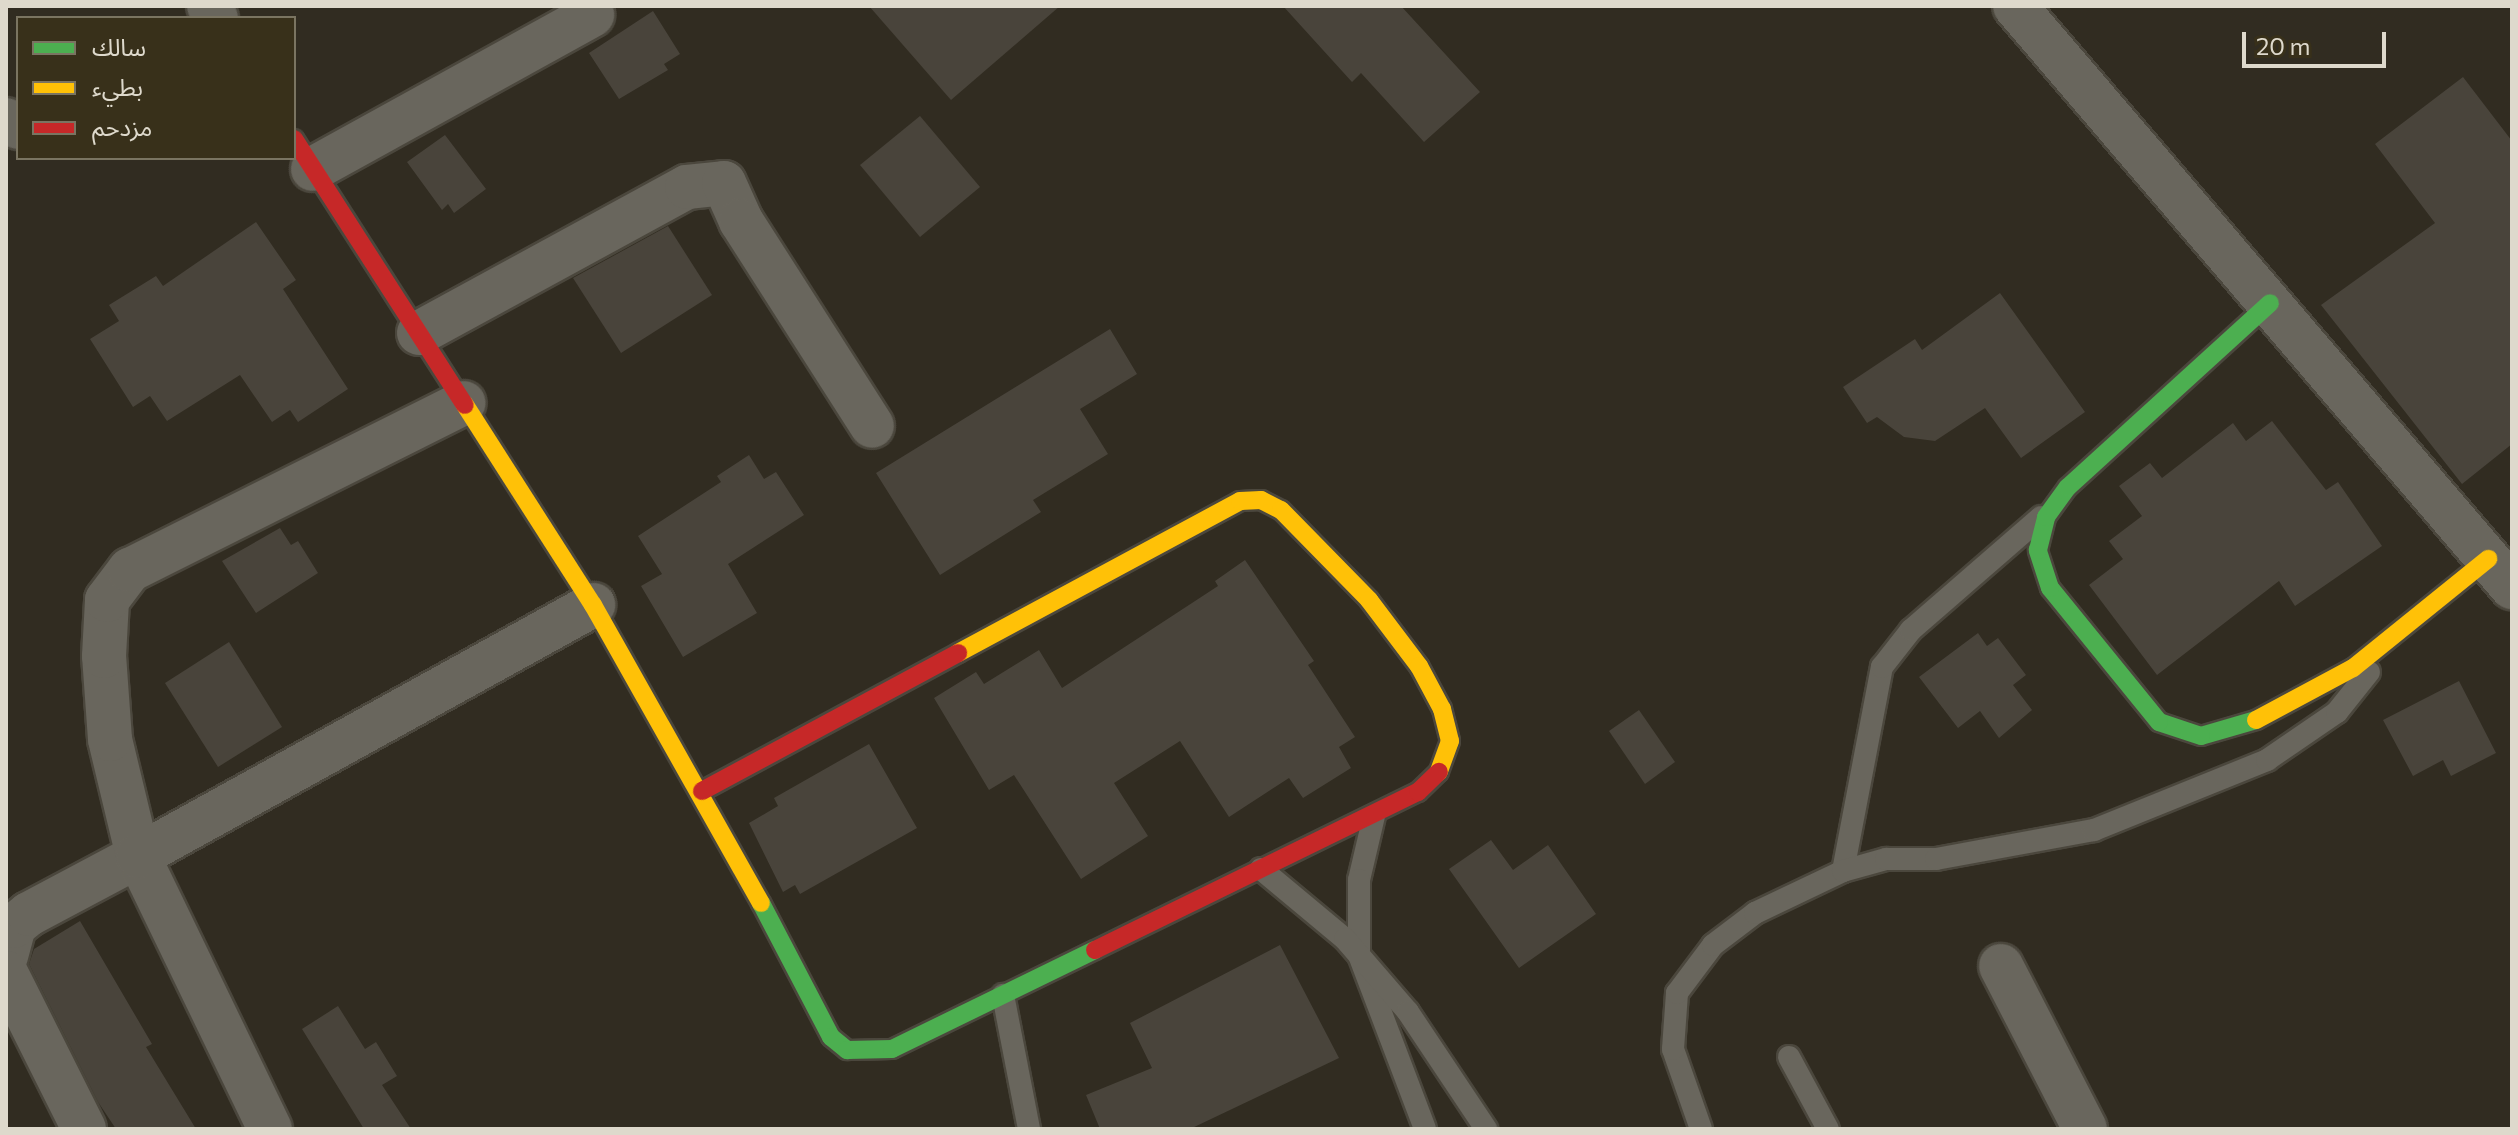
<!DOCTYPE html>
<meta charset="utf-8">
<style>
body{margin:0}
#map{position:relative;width:2518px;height:1135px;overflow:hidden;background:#312c21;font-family:Commissioner,"Noto Sans Arabic",sans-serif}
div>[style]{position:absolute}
.building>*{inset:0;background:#49443b}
.roads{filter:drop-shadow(2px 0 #4b473d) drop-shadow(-2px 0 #4b473d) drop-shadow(0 2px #4b473d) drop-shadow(0 -2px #4b473d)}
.lane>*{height:22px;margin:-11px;padding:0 11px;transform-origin:11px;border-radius:11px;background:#69665d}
.street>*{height:44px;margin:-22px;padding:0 22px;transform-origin:22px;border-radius:22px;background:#69665d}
.fast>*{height:18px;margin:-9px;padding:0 9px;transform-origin:9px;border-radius:9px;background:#4caf50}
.slow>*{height:18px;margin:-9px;padding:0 9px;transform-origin:9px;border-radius:9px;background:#ffc107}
.jam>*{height:18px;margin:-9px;padding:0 9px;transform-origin:9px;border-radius:9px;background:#c62828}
span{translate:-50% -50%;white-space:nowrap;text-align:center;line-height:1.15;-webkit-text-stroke:8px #38301a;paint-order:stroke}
.frame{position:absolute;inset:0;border:8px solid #ded9cc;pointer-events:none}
.legend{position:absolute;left:16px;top:16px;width:280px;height:144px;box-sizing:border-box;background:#38301a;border:2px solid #7a7461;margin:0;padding:10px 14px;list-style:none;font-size:24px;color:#ded9cc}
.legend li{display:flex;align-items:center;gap:16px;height:40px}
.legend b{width:40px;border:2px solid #7a7461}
.scale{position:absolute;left:2242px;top:32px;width:144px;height:36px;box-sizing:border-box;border:4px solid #ded9cc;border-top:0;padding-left:10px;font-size:24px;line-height:28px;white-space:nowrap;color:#ded9cc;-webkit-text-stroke:6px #38301a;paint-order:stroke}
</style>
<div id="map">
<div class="building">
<div style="clip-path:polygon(869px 6px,1060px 6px,951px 100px)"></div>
<div style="clip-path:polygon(1283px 6px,1401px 6px,1480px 92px,1424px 142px,1361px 73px,1352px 82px)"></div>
<div style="clip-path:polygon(653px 11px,680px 54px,664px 64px,668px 70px,619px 99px,589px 53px)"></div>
<div style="clip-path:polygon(2463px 77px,2512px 141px,2512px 444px,2462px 484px,2321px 305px,2435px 223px,2375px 144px)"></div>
<div style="clip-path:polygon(920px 116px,980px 187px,920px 237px,860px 165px)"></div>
<div style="clip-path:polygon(445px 135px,486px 189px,454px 213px,448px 204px,442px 210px,407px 162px)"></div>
<div style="clip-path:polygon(256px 222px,296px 280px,283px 289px,348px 389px,298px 422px,290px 410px,272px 422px,240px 375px,167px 421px,150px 396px,133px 407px,90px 339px,119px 321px,109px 305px,156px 276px,163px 286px)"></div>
<div style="clip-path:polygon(668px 226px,712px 295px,621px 353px,573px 278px)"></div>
<div style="clip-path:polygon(2000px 293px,2085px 412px,2021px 458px,1985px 408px,1935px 441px,1904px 437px,1877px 417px,1867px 423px,1843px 387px,1915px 339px,1922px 350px)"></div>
<div style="clip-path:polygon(1110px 329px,1137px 374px,1080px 409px,1108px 454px,1033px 500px,1041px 512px,940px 575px,876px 473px)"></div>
<div style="clip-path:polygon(2272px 421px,2326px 490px,2338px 482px,2382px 546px,2295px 606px,2279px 581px,2157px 675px,2089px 585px,2123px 559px,2109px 541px,2142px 516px,2119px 486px,2150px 463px,2162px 478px,2233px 423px,2246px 441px)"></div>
<div style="clip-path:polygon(749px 455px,764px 479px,776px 472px,804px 515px,728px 564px,757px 613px,683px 657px,641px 586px,662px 574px,638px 536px,721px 482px,717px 476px)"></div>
<div style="clip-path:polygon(280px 528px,291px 545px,298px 541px,318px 573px,256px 613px,222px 561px)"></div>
<div style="clip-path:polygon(1245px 560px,1314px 661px,1308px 665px,1355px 737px,1339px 747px,1351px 768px,1303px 798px,1289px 778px,1229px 817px,1180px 741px,1114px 783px,1148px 836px,1081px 879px,1014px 775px,989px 790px,934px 698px,976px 672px,984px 684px,1039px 650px,1062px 688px,1218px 586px,1215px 581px)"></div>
<div style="clip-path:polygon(1978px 633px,1987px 646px,1998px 638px,2026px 675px,2013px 685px,2032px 710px,1999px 738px,1980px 711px,1958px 728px,1919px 677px)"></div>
<div style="clip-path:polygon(229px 642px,282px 727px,218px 767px,165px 683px)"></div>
<div style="clip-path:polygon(2459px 681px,2496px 753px,2451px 776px,2443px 760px,2413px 776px,2383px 720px)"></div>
<div style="clip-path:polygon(1639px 710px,1675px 762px,1645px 784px,1609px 731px)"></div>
<div style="clip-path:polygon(869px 744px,917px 828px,800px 894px,795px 885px,783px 892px,749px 823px,778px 806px,774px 798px)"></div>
<div style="clip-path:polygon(1491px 840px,1513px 870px,1548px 845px,1596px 914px,1519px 968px,1449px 869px)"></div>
<div style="clip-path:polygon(80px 921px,152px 1044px,146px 1047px,196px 1129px,116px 1129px,98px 1102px,29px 964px,34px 949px)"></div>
<div style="clip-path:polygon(1280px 945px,1339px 1058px,1190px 1129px,1100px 1129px,1086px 1095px,1152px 1068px,1130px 1023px)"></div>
<div style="clip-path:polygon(338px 1006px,365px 1049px,376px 1042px,397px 1076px,382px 1085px,411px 1129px,364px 1129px,302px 1029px)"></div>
</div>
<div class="roads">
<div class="lane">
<div style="left:1374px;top:816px;width:66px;rotate:103.2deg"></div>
<div style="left:1359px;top:880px;width:75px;rotate:90deg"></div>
<div style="left:1359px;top:955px;width:186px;rotate:69.2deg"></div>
<div style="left:1261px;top:869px;width:109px;rotate:39.8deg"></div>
<div style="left:1345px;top:939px;width:96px;rotate:49.2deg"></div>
<div style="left:1408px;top:1012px;width:141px;rotate:56.3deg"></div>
<div style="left:1843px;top:871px;width:208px;rotate:-79.2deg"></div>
<div style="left:1882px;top:667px;width:47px;rotate:-51.9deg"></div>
<div style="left:1911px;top:630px;width:172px;rotate:-41deg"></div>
<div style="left:1003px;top:995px;width:136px;rotate:79deg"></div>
<div style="left:1789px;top:1057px;width:82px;rotate:61.6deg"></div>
<div style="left:1701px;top:1129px;width:85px;rotate:-109.3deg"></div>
<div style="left:1673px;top:1049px;width:56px;rotate:-85.9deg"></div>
<div style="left:1677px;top:993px;width:60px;rotate:-53.1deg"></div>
<div style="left:1713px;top:945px;width:53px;rotate:-37.3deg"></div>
<div style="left:1755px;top:913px;width:98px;rotate:-25.5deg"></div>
<div style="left:1843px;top:871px;width:45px;rotate:-15.6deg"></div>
<div style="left:1886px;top:859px;width:50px"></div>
<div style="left:1936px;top:859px;width:161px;rotate:-10.4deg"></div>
<div style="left:2094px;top:830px;width:187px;rotate:-22deg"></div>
<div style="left:2267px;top:760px;width:85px;rotate:-34.4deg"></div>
<div style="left:2337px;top:712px;width:51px;rotate:-51.3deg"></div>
</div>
<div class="street">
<div style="left:209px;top:6px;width:14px;rotate:60deg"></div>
<div style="left:2015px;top:6px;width:765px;rotate:49.46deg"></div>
<div style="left:6px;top:120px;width:14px;rotate:30deg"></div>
<div style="left:313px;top:169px;width:319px;rotate:-28.9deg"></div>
<div style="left:419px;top:333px;width:305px;rotate:-28.6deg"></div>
<div style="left:687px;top:187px;width:37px;rotate:-6deg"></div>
<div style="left:724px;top:183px;width:42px;rotate:65.9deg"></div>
<div style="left:741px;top:221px;width:243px;rotate:57.4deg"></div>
<div style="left:6px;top:956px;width:31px;rotate:-75deg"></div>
<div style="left:14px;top:926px;width:19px;rotate:-39deg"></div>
<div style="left:29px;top:914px;width:123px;rotate:-28deg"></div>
<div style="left:138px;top:856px;width:120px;rotate:-103.5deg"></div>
<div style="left:110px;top:739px;width:83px;rotate:-94.1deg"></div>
<div style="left:104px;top:656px;width:56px;rotate:-86.9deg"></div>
<div style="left:107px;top:600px;width:38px;rotate:-53deg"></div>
<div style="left:130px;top:570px;width:373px;rotate:-26.6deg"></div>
<div style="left:2001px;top:966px;width:183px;rotate:62.7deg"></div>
<div style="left:6px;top:973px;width:174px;rotate:63.4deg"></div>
<div style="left:270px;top:1129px;width:303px;rotate:-115.8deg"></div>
<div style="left:138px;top:856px;width:520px;rotate:-28.88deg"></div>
</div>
<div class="fast">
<div style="left:2256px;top:720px;width:57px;rotate:163.8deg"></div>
<div style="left:2201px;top:736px;width:44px;rotate:-161.6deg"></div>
<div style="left:2159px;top:722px;width:173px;rotate:-129.1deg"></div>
<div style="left:2050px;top:588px;width:40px;rotate:-108deg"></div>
<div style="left:2038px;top:550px;width:34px;rotate:-76deg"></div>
<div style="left:2046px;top:517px;width:37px;rotate:-54deg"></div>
<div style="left:2068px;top:487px;width:273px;rotate:-42.3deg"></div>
<div style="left:761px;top:903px;width:151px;rotate:62.4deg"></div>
<div style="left:831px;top:1037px;width:21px;rotate:39deg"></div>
<div style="left:847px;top:1050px;width:45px;rotate:-1.3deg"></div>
<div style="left:892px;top:1049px;width:226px;rotate:-26deg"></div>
</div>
<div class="slow">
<div style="left:465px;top:405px;width:237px;rotate:57.4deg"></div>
<div style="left:593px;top:605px;width:342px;rotate:60.6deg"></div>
<div style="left:958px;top:653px;width:320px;rotate:-28.3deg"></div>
<div style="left:1240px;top:501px;width:21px;rotate:-3deg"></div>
<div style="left:1261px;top:500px;width:22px;rotate:27deg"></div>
<div style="left:1281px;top:510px;width:126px;rotate:45.6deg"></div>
<div style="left:1369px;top:600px;width:83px;rotate:52.9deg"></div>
<div style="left:1419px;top:666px;width:49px;rotate:61.9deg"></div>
<div style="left:1442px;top:709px;width:33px;rotate:76deg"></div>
<div style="left:1450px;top:741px;width:33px;rotate:110deg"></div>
<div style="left:2256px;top:720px;width:110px;rotate:-28.2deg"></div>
<div style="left:2353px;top:668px;width:174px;rotate:-38.9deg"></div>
</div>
<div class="jam">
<div style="left:294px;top:139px;width:316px;rotate:57.3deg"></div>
<div style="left:702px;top:791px;width:291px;rotate:-28.3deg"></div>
<div style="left:1095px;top:950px;width:360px;rotate:-26.1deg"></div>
<div style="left:1418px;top:792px;width:29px;rotate:-44deg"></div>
</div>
</div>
<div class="frame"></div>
<ul class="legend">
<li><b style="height:10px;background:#4caf50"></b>سالك</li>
<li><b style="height:10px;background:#ffc107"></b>بطيء</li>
<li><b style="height:10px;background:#c62828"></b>مزدحم</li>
</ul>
<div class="scale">20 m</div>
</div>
